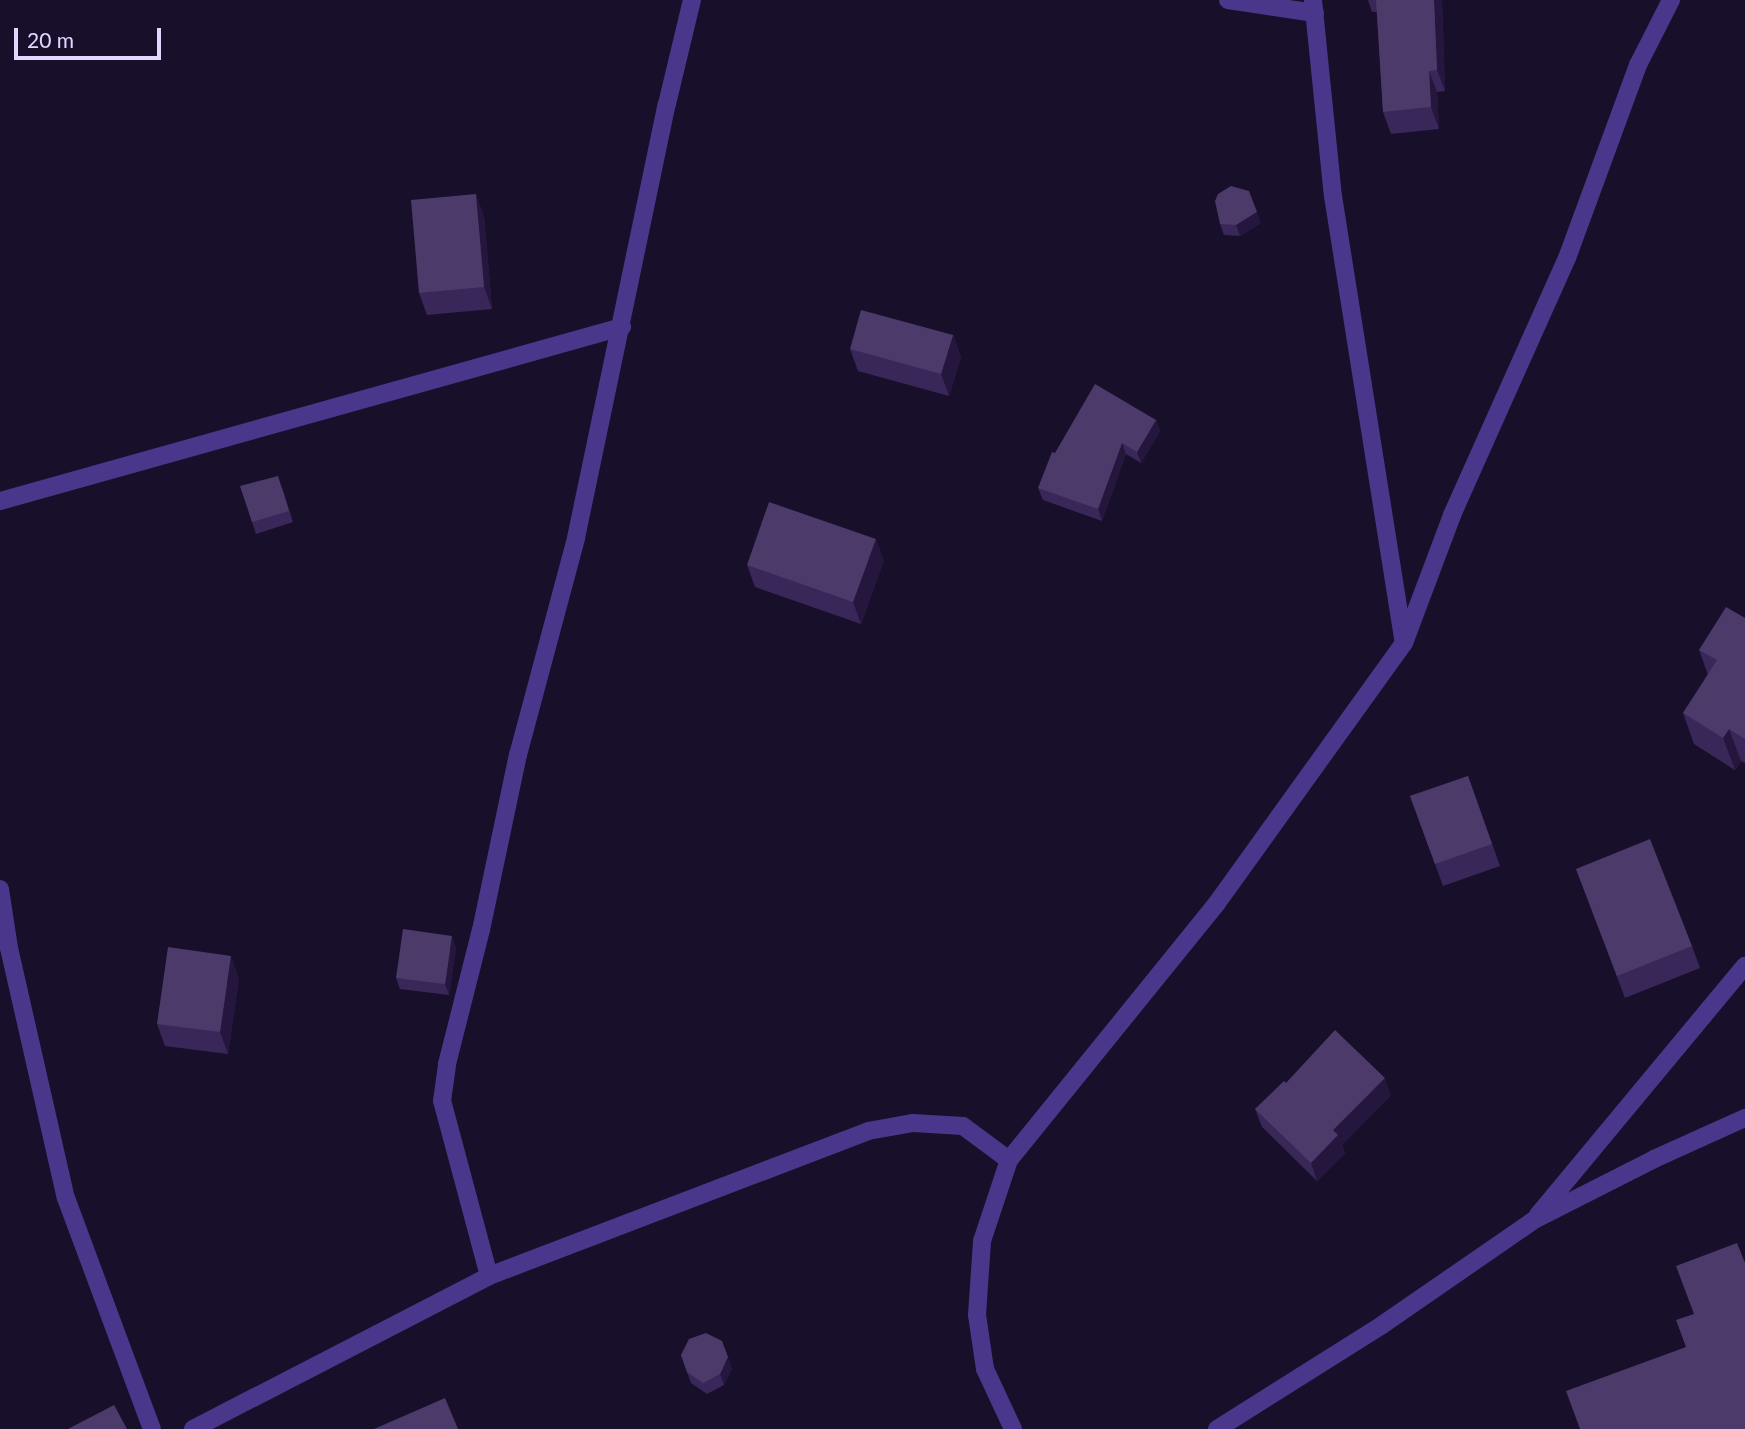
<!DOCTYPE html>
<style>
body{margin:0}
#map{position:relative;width:1745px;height:1429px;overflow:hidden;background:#180f2a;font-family:Lato,sans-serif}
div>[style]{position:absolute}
.minor>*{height:18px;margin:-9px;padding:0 9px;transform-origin:9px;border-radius:9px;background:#4a378b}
.wall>*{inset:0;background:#3a2759}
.shaded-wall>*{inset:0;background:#25163e}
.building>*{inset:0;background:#4c3a6a}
span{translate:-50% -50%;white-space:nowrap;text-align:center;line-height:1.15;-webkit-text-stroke:5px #180f2a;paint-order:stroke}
.scale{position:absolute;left:14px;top:28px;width:147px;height:32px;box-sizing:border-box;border:4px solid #e3d7ff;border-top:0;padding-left:9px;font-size:21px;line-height:24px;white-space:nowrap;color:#e3d7ff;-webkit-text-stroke:5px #180f2a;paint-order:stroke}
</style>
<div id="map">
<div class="minor">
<div style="left:1228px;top:0;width:88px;rotate:8.5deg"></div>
<div style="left:1313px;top:0;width:197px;rotate:84.2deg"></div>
<div style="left:1333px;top:196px;width:448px;rotate:81deg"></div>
<div style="left:0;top:501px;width:646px;rotate:-15.63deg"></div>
<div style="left:0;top:889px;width:60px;rotate:81.3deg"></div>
<div style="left:9px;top:948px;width:256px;rotate:77.2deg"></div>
<div style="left:66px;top:1198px;width:246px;rotate:69.6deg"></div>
<div style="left:1538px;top:1215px;width:324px;rotate:-50.3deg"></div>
<div style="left:489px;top:1276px;width:181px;rotate:-105deg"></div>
<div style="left:442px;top:1101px;width:37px;rotate:-82deg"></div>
<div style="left:447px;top:1064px;width:138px;rotate:-75.8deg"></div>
<div style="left:481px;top:930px;width:179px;rotate:-78.1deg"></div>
<div style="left:518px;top:755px;width:225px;rotate:-75deg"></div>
<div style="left:576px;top:538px;width:443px;rotate:-78.2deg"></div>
<div style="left:667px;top:104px;width:107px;rotate:-76.5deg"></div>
<div style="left:193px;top:1429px;width:333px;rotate:-27.3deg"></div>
<div style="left:489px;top:1276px;width:406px;rotate:-20.9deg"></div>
<div style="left:868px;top:1131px;width:46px;rotate:-10.1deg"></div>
<div style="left:913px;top:1123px;width:50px;rotate:3.4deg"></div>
<div style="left:963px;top:1126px;width:57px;rotate:36.5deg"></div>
<div style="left:1013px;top:1429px;width:66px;rotate:-115deg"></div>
<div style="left:985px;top:1369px;width:55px;rotate:-98.4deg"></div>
<div style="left:977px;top:1315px;width:74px;rotate:-86.1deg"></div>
<div style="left:982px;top:1241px;width:85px;rotate:-71.6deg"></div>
<div style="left:1009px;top:1160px;width:331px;rotate:-51deg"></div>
<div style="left:1217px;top:903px;width:320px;rotate:-54.3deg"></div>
<div style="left:1404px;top:643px;width:137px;rotate:-69.4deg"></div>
<div style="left:1452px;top:515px;width:282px;rotate:-65.9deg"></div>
<div style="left:1567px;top:258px;width:206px;rotate:-69.8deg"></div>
<div style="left:1638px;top:65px;width:73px;rotate:-63.1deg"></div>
<div style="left:1217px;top:1429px;width:195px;rotate:-32.2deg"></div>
<div style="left:1382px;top:1325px;width:185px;rotate:-34.6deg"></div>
<div style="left:1534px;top:1220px;width:135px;rotate:-26.9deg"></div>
<div style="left:1654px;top:1159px;width:100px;rotate:-24.3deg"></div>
</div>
<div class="wall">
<div style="clip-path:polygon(1368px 0,1442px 0,1445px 91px,1437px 92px,1439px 129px,1391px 134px,1383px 112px,1377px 12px,1372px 12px)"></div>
<div style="clip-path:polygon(484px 216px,492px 309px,427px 315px,419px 293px)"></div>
<div style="clip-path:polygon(1261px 223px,1240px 236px,1224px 235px,1220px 224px)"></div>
<div style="clip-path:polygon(953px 335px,961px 357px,949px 396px,858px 371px,850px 349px)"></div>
<div style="clip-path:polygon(1156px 420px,1160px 431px,1141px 463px,1126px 454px,1102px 521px,1043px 500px,1038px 488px,1055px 453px)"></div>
<div style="clip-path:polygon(282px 487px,293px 522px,256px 534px,252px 522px)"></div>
<div style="clip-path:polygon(884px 560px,861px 624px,755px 587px,747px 565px)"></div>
<div style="clip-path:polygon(1745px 618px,1745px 763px,1741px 761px,1735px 770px,1694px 744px,1683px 713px,1708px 675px,1699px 650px)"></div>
<div style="clip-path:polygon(1468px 776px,1500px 866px,1443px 886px,1410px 796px)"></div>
<div style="clip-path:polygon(1576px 869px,1692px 946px,1700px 968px,1625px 998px)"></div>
<div style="clip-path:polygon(456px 947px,449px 995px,400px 989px,396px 978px)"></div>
<div style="clip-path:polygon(239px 978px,228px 1054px,165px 1046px,157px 1024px)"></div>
<div style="clip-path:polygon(1286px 1083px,1391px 1095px,1342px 1145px,1345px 1153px,1317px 1181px,1262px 1127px,1255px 1109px)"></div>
<div style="clip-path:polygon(681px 1355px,732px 1368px,724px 1385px,707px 1394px,691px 1383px)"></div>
</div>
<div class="shaded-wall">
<div style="clip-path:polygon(1434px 0,1442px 0,1445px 91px,1437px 70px)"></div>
<div style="clip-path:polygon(1429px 71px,1437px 92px,1439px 129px,1431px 107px)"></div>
<div style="clip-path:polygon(476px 194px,484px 216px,492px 309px,484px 287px)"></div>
<div style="clip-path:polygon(1257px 212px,1261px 223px,1240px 236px,1236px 225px)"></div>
<div style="clip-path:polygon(953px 335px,961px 357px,949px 396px,941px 374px)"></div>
<div style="clip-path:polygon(1156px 420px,1160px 431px,1141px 463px,1137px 452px)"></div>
<div style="clip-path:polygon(1122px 443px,1126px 454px,1102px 521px,1098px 509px)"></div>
<div style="clip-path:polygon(876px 539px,884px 560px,861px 624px,853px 602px)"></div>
<div style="clip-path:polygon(1729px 729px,1741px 761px,1735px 770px,1723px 738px)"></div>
<div style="clip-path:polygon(452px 936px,456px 947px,449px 995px,445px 984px)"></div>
<div style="clip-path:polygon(231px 956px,239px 978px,228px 1054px,220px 1032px)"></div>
<div style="clip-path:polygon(1385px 1078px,1391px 1095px,1342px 1145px,1345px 1153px,1317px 1181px,1311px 1163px,1333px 1130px)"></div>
<div style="clip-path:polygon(728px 1357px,732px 1368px,724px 1385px,720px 1374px)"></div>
</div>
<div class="building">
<div style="clip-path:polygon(1376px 0,1434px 0,1437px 70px,1429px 71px,1431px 107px,1383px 112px)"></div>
<div style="clip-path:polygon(1231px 186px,1249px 191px,1257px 212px,1236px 225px,1220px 224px,1215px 201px,1218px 194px)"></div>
<div style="clip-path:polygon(476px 194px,484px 287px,419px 293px,411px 200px)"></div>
<div style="clip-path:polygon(861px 310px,953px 335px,941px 374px,850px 349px)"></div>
<div style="clip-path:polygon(1095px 384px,1156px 420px,1137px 452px,1122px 443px,1098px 509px,1038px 488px,1052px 452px,1055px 453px)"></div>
<div style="clip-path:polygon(278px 476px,289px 511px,252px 522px,240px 486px)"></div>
<div style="clip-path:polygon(769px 502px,876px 539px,853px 602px,747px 565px)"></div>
<div style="clip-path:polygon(1726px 607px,1745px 618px,1745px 739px,1729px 729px,1723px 738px,1683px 713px,1717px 660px,1699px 650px)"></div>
<div style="clip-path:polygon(1468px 776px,1492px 844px,1435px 864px,1410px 796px)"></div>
<div style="clip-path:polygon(1650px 839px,1692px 946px,1617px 976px,1576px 869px)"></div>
<div style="clip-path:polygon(403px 929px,452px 936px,445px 984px,396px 978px)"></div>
<div style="clip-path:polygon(168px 947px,231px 956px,220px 1032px,157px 1024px)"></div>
<div style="clip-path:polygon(1335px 1030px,1385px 1078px,1333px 1130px,1338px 1135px,1311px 1163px,1255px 1109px,1284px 1081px,1286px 1083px)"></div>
<div style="clip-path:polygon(1737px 1243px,1745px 1263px,1745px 1429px,1580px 1429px,1566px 1391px,1686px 1347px,1676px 1320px,1694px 1314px,1676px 1266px)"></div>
<div style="clip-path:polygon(706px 1333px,722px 1341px,728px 1357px,720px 1374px,703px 1383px,687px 1372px,681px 1355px,689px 1339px)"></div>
<div style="clip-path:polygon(445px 1398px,458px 1429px,374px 1429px)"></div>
<div style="clip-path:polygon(114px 1405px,127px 1429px,68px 1429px)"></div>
</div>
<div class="scale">20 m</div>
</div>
